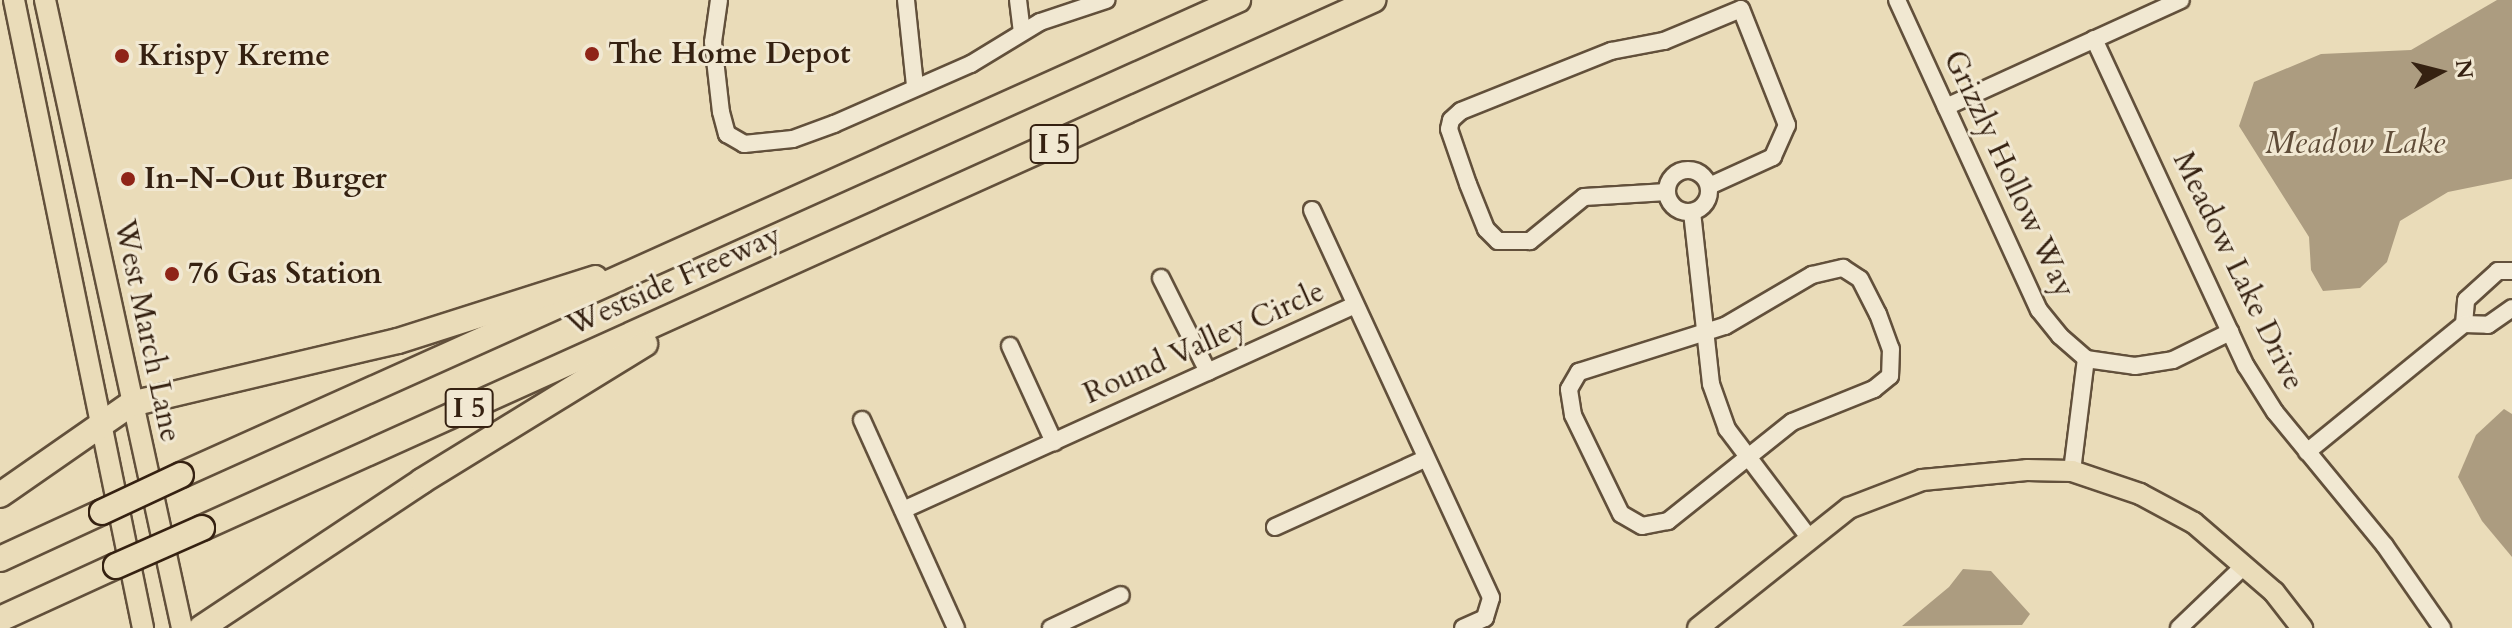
<!DOCTYPE html>
<style>
body{margin:0}
#map{position:relative;width:2512px;height:628px;overflow:hidden;background:#eadcb9;font-family:Cardo,serif}
div>[style]{position:absolute}
.water>*{inset:0;background:#ac9c80}
.roads{filter:drop-shadow(2px 0 #62503b) drop-shadow(-2px 0 #62503b) drop-shadow(0 2px #62503b) drop-shadow(0 -2px #62503b)}
.minor>*{height:16px;margin:-8px;padding:0 8px;transform-origin:8px;border-radius:8px;background:#f1e8d2}
.minor>.ring{margin:-8px;padding:0;box-sizing:content-box;background:none;border:16px solid #f1e8d2;border-radius:50%}
.major>*{height:20px;margin:-10px;padding:0 10px;transform-origin:10px;border-radius:10px;background:#eadcb9}
.highway>*{height:24px;margin:-12px;padding:0 12px;transform-origin:12px;border-radius:12px;background:#eadcb9}
.bridges{filter:drop-shadow(2px 0 #352111) drop-shadow(-2px 0 #352111) drop-shadow(0 2px #352111) drop-shadow(0 -2px #352111)}
.highway-bridge>*{height:24px;margin:-12px;padding:0 12px;transform-origin:12px;border-radius:12px;background:#eadcb9}
.dots>*{width:22px;height:22px;translate:-50% -50%;box-sizing:border-box;border:4px solid #f1e8d2;border-radius:50%}
span{translate:-50% -50%;white-space:nowrap;text-align:center;line-height:1.15;-webkit-text-stroke:6px #f1e8d2;paint-order:stroke}
.shield-label span{padding:2px 6px;background:#f1e8d2;border:2px solid;border-radius:6px;-webkit-text-stroke-width:0}
.shield-label{font-size:28px;color:#352111;font-weight:700}
.poi-label{font-size:30px;color:#352111;font-weight:700}
.left{translate:0 -50%;text-align:left}
.street-label{font-size:30px;color:#352111}
.water-label{font-size:32px;color:#5f4c38;font-style:italic}
.north{position:absolute;left:2400px;top:32px;width:80px;height:80px;-webkit-text-stroke:6px #f1e8d2;paint-order:stroke;rotate:83deg;font-size:22px;font-weight:700;line-height:32px;text-align:center;color:#352111}
.north::after{content:'';display:block;margin:auto;width:28px;height:36px;background:#352111;clip-path:polygon(50% 0,100% 100%,50% 72%,0 100%)}
</style>
<div id="map">
<div class="water">
<div style="clip-path:polygon(2497px 0,2512px 0,2512px 179px,2448px 192px,2400px 221px,2387px 262px,2360px 288px,2323px 291px,2311px 270px,2309px 237px,2239px 126px,2254px 82px,2321px 54px,2411px 50px)"></div>
<div style="clip-path:polygon(2504px 409px,2512px 414px,2512px 557px,2482px 521px,2458px 477px,2476px 435px)"></div>
<div style="clip-path:polygon(1963px 569px,1991px 571px,2030px 614px,2022px 625px,1902px 626px,1949px 587px)"></div>
</div>
<div class="roads">
<div class="minor">
<div style="left:719px;top:0;width:42px;rotate:98.1deg"></div>
<div style="left:713px;top:42px;width:70px;rotate:83.5deg"></div>
<div style="left:721px;top:112px;width:23px;rotate:75deg"></div>
<div style="left:727px;top:134px;width:20px;rotate:30deg"></div>
<div style="left:744px;top:144px;width:49px;rotate:-5.8deg"></div>
<div style="left:793px;top:139px;width:44px;rotate:-20.1deg"></div>
<div style="left:834px;top:124px;width:150px;rotate:-23.7deg"></div>
<div style="left:971px;top:64px;width:81px;rotate:-31.3deg"></div>
<div style="left:1040px;top:22px;width:70px;rotate:-18.4deg"></div>
<div style="left:906px;top:0;width:86px;rotate:84deg"></div>
<div style="left:1018px;top:0;width:31px;rotate:83deg"></div>
<div style="left:1897px;top:0;width:341px;rotate:65.4deg"></div>
<div style="left:2039px;top:310px;width:33px;rotate:51deg"></div>
<div style="left:2060px;top:336px;width:35px;rotate:41deg"></div>
<div style="left:2086px;top:359px;width:49px;rotate:8.1deg"></div>
<div style="left:2135px;top:366px;width:38px;rotate:-9deg"></div>
<div style="left:2173px;top:360px;width:64px;rotate:-26.2deg"></div>
<div style="left:2094px;top:39px;width:361px;rotate:65.1deg"></div>
<div style="left:2246px;top:366px;width:54px;rotate:57.8deg"></div>
<div style="left:2275px;top:412px;width:173px;rotate:50.6deg"></div>
<div style="left:2385px;top:546px;width:100px;rotate:55.2deg"></div>
<div style="left:1946px;top:107px;width:258px;rotate:-24.5deg"></div>
<div class="ring" style="left:1667px;top:170px;width:26px;height:26px"></div>
<div style="left:1667px;top:192px;width:83px;rotate:176.6deg"></div>
<div style="left:1584px;top:197px;width:70px;rotate:140.8deg"></div>
<div style="left:1530px;top:241px;width:32px;rotate:180deg"></div>
<div style="left:1498px;top:241px;width:17px;rotate:-135deg"></div>
<div style="left:1486px;top:229px;width:48px;rotate:-111.8deg"></div>
<div style="left:1468px;top:184px;width:58px;rotate:-109.1deg"></div>
<div style="left:1449px;top:129px;width:9px;rotate:-77deg"></div>
<div style="left:1451px;top:120px;width:13px;rotate:-42deg"></div>
<div style="left:1461px;top:111px;width:162px;rotate:-21.8deg"></div>
<div style="left:1611px;top:51px;width:54px;rotate:-10.7deg"></div>
<div style="left:1664px;top:41px;width:83px;rotate:-22.6deg"></div>
<div style="left:1741px;top:9px;width:125px;rotate:68.4deg"></div>
<div style="left:1787px;top:125px;width:35px;rotate:114deg"></div>
<div style="left:1773px;top:157px;width:70px;rotate:155.6deg"></div>
<div style="left:1312px;top:210px;width:427px;rotate:65.2deg"></div>
<div style="left:1491px;top:598px;width:21px;rotate:107deg"></div>
<div style="left:1485px;top:618px;width:24px;rotate:156deg"></div>
<div style="left:1692px;top:212px;width:173px;rotate:83.7deg"></div>
<div style="left:1711px;top:384px;width:48px;rotate:70.4deg"></div>
<div style="left:1727px;top:429px;width:134px;rotate:52.9deg"></div>
<div style="left:1843px;top:268px;width:20px;rotate:33deg"></div>
<div style="left:1860px;top:279px;width:39px;rotate:63deg"></div>
<div style="left:1878px;top:314px;width:37px;rotate:70deg"></div>
<div style="left:1891px;top:349px;width:27px;rotate:92deg"></div>
<div style="left:1890px;top:376px;width:21px;rotate:141deg"></div>
<div style="left:1874px;top:389px;width:88px;rotate:158.1deg"></div>
<div style="left:1792px;top:422px;width:159px;rotate:141.4deg"></div>
<div style="left:1668px;top:521px;width:26px;rotate:169deg"></div>
<div style="left:1642px;top:526px;width:24px;rotate:-150deg"></div>
<div style="left:1621px;top:514px;width:110px;rotate:-115.9deg"></div>
<div style="left:1573px;top:415px;width:26px;rotate:-99deg"></div>
<div style="left:1569px;top:389px;width:20px;rotate:-60deg"></div>
<div style="left:1579px;top:372px;width:153px;rotate:-17.5deg"></div>
<div style="left:1725px;top:326px;width:101px;rotate:-30.4deg"></div>
<div style="left:1812px;top:275px;width:32px;rotate:-13deg"></div>
<div style="left:1161px;top:278px;width:105px;rotate:63.4deg"></div>
<div style="left:2464px;top:324px;width:24px;rotate:-85deg"></div>
<div style="left:2466px;top:300px;width:43px;rotate:-42.2deg"></div>
<div style="left:2498px;top:271px;width:14px"></div>
<div style="left:2464px;top:324px;width:24px;rotate:2deg"></div>
<div style="left:2488px;top:325px;width:29px;rotate:-35deg"></div>
<div style="left:1010px;top:346px;width:106px;rotate:65.4deg"></div>
<div style="left:862px;top:420px;width:228px;rotate:65.7deg"></div>
<div style="left:2307px;top:452px;width:203px;rotate:-39.2deg"></div>
<div style="left:2072px;top:471px;width:113px;rotate:-82.9deg"></div>
<div style="left:903px;top:510px;width:496px;rotate:-24.4deg"></div>
<div style="left:1275px;top:527px;width:165px;rotate:-24.4deg"></div>
<div style="left:1051px;top:628px;width:77px;rotate:-25.2deg"></div>
<div style="left:2179px;top:628px;width:91px;rotate:-43.7deg"></div>
</div>
<div class="major">
<div style="left:14px;top:0;width:641px;rotate:78.39deg"></div>
<div style="left:45px;top:0;width:643px;rotate:77.69deg"></div>
<div style="left:1698px;top:628px;width:193px;rotate:-38.5deg"></div>
<div style="left:1849px;top:508px;width:78px;rotate:-21deg"></div>
<div style="left:1922px;top:480px;width:105px;rotate:-5.4deg"></div>
<div style="left:2027px;top:470px;width:45px;rotate:1.3deg"></div>
<div style="left:2072px;top:471px;width:72px;rotate:18.7deg"></div>
<div style="left:2140px;top:494px;width:61px;rotate:28.2deg"></div>
<div style="left:2194px;top:523px;width:106px;rotate:40.8deg"></div>
<div style="left:2274px;top:592px;width:46px;rotate:52.1deg"></div>
</div>
<div class="highway">
<div style="left:181px;top:475px;width:1159px;rotate:-24.2deg"></div>
<div style="left:0;top:495px;width:160px;rotate:-34.8deg"></div>
<div style="left:131px;top:404px;width:274px;rotate:-13.3deg"></div>
<div style="left:398px;top:341px;width:207px;rotate:-17.7deg"></div>
<div style="left:202px;top:528px;width:1285px;rotate:-24.27deg"></div>
<div style="left:0;top:559px;width:112px;rotate:-24.7deg"></div>
<div style="left:0;top:619px;width:128px;rotate:-24.6deg"></div>
<div style="left:201px;top:628px;width:265px;rotate:-33.6deg"></div>
<div style="left:422px;top:481px;width:262px;rotate:-31.6deg"></div>
</div>
</div>
<div class="bridges">
<div class="highway-bridge">
<div style="left:102px;top:512px;width:87px;rotate:-25.1deg"></div>
<div style="left:116px;top:566px;width:94px;rotate:-23.8deg"></div>
</div>
</div>
<div class="dots">
<div style="left:592px;top:54px;background:#8f2418"></div>
<div style="left:122px;top:56px;background:#8f2418"></div>
<div style="left:128px;top:179px;background:#8f2418"></div>
<div style="left:172px;top:274px;background:#8f2418"></div>
</div>
<div class="shield-label">
<span style="left:1054px;top:144px">I 5</span>
<span style="left:469px;top:408px">I 5</span>
</div>
<div class="poi-label">
<span class="left" style="left:608px;top:54px">The Home Depot</span>
<span class="left" style="left:138px;top:56px">Krispy Kreme</span>
<span class="left" style="left:144px;top:179px">In-N-Out Burger</span>
<span class="left" style="left:188px;top:274px">76 Gas Station</span>
</div>
<div class="street-label">
<span style="left:2009px;top:174px;rotate:65deg">Grizzly Hollow Way</span>
<span style="left:2238px;top:271px;rotate:64deg">Meadow Lake Drive</span>
<span style="left:674px;top:281px;rotate:-24deg">Westside Freeway</span>
<span style="left:147px;top:331px;rotate:78deg">West March Lane</span>
<span style="left:1204px;top:343px;rotate:-24deg">Round Valley Circle</span>
</div>
<div class="water-label">
<span style="left:2355px;top:143px">Meadow Lake</span>
</div>
<div class="north">N</div>
</div>
